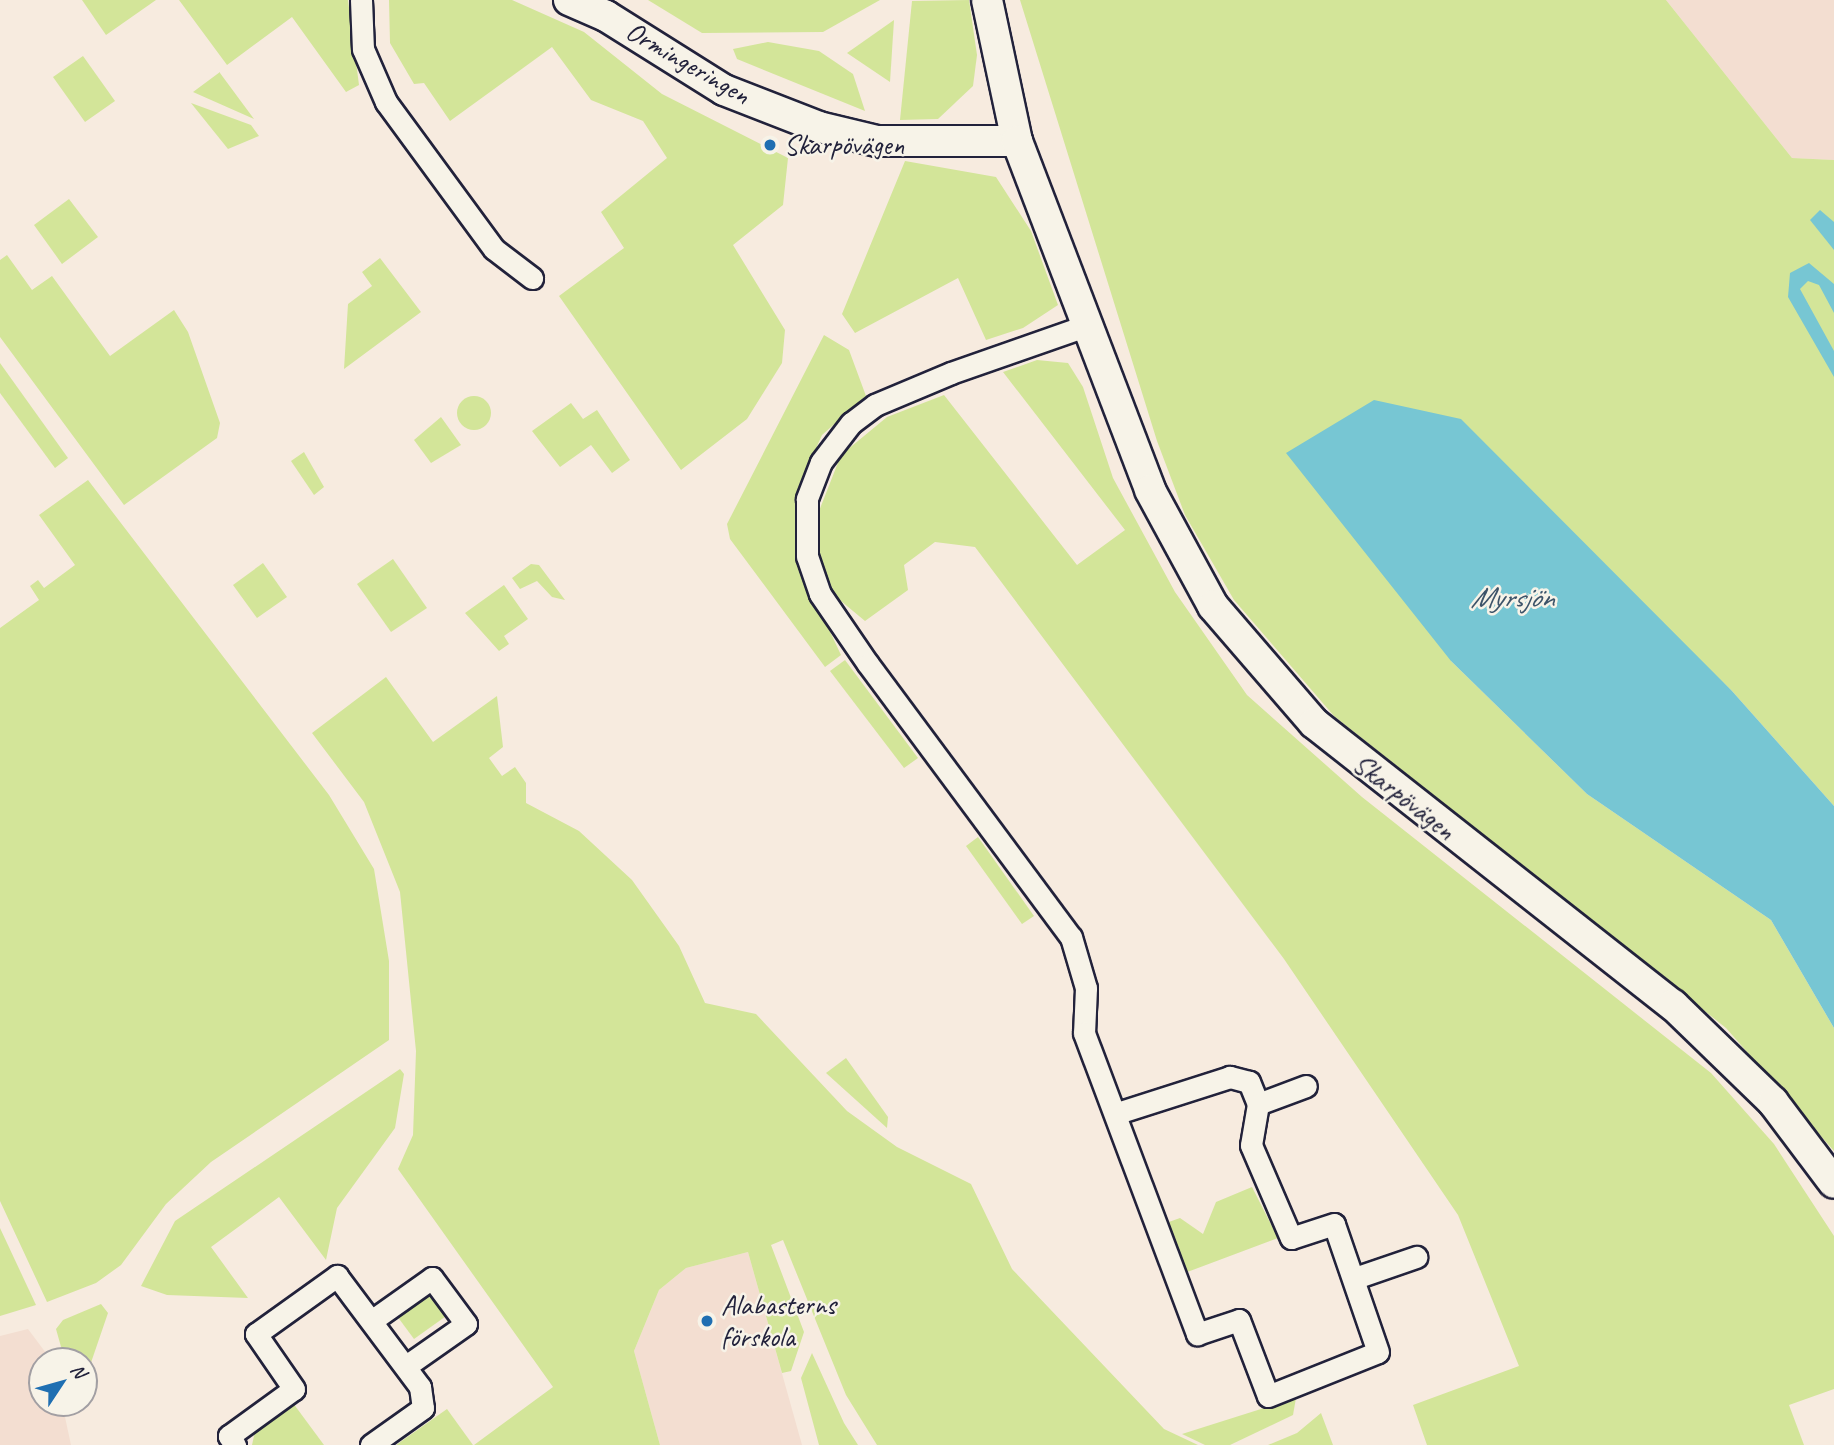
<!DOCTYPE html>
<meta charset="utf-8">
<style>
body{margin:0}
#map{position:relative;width:1834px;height:1445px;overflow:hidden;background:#f7ebdf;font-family:Caveat,sans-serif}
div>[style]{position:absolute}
.built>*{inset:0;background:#f3ded1}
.green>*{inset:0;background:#d3e599}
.round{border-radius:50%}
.water>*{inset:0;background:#77c6d3}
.roads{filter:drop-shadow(2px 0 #22223b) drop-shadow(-2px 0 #22223b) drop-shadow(0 2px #22223b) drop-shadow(0 -2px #22223b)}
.street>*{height:21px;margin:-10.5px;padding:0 10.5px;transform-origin:10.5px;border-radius:10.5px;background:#f7f3e8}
.secondary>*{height:30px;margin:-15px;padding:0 15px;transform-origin:15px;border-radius:15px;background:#f7f3e8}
.dots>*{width:19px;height:19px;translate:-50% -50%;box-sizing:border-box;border:4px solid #f7f3e8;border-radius:50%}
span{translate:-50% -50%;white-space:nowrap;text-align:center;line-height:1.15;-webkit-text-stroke:5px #f7f3e8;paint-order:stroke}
.street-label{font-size:28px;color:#22223b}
.poi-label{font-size:28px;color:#22223b}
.left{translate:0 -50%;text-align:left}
.water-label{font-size:30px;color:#3c5369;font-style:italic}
.north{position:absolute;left:28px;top:1347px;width:70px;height:70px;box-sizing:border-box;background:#f7f3e8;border:2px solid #a29fa3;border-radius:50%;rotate:54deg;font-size:19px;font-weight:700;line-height:28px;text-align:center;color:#22223b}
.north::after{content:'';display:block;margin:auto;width:24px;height:32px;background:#1f6fb2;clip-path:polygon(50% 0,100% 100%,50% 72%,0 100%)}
</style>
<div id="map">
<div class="built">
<div style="clip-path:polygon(1666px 0,1834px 0,1834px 160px,1792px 158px)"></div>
<div style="clip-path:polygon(748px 1252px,802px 1445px,660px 1445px,634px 1351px,659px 1290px,686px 1268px)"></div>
<div style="clip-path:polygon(28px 1329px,52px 1361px,42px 1361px,42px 1403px,62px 1403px,71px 1445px,0 1445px,0 1336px)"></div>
</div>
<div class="green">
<div style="clip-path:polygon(82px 0,156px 0,106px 35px)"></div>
<div style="clip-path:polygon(179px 0,348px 0,359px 85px,346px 92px,292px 17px,227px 65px)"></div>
<div style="clip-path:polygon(389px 0,512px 0,584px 32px,662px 94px,788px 158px,783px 205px,733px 245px,785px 330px,782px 363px,747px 419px,681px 470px,559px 296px,624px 248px,601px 212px,667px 158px,643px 121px,591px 100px,552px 47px,450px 121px,424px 83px,414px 84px,390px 43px)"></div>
<div style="clip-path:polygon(648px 0,880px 0,823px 32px,702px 33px)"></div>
<div style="clip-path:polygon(969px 0,977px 55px,973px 86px,938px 119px,900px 120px,912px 1px)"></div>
<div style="clip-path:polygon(1020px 0,1666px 0,1792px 158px,1834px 160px,1834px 806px,1732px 691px,1632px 595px,1451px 661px,1587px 794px,1771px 920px,1834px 1028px,1834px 1151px,1726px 1028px,1334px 716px,1234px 600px,1185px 515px,1157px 441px)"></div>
<div style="clip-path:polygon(894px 20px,890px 82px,847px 53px)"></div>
<div style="clip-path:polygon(768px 42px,819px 51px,853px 74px,865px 111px,737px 59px,733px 49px)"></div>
<div style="clip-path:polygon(83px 56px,115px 101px,85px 122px,53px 77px)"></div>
<div style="clip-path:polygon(220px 72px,220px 73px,254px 119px,193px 92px)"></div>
<div style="clip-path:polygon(191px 103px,251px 125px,259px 136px,228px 149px)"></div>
<div style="clip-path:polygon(905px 161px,996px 177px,1031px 231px,1058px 305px,1023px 328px,986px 340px,958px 278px,855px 333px,842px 314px)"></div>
<div style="clip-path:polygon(69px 199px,98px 237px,62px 264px,34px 225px)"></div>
<div style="clip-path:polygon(7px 255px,32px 290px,52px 276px,110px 356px,174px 310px,188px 332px,220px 423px,217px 438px,124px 505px,0 337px,0 260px)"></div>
<div style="clip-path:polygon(380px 258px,421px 312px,344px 369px,348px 304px,372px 286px,362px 272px)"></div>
<div style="clip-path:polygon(824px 335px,849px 350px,866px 396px,822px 435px,796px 493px,795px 557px,841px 655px,825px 667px,730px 539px,727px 524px)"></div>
<div style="clip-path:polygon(1037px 360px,1068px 363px,1083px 387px,1113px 478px,1175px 592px,1247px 695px,1362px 797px,1711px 1073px,1774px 1144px,1834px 1236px,1834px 1389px,1789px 1405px,1804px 1445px,1427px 1445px,1413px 1405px,1519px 1366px,1458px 1215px,1284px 959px,975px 547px,935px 542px,904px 565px,908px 590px,865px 621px,835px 596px,818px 553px,819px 511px,841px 455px,887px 417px,944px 395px,1077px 565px,1125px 530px,1003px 372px)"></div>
<div style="clip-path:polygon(0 363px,68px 458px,55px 468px,0 393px)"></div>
<div class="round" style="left:457px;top:396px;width:34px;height:34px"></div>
<div style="clip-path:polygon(571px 403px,583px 419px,597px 410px,630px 460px,612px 473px,591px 445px,560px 467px,532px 431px)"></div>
<div style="clip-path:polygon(441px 417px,461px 445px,431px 463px,414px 440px)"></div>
<div style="clip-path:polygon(304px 452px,324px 487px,314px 495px,291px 461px)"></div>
<div style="clip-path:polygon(88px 480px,329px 795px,374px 869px,389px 961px,389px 1040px,211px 1162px,166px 1204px,121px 1265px,96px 1283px,47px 1302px,0 1201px,0 628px,39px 600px,30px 586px,38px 580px,44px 588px,75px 565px,39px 515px)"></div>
<div style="clip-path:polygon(393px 559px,427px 608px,391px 632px,357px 584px)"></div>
<div style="clip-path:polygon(263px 563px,287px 597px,257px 618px,233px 585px)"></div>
<div style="clip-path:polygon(531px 564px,539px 565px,565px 600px,552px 597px,537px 581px,520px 589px,512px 578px)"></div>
<div style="clip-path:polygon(504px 585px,528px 619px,504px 636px,509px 644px,499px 651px,465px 613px)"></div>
<div style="clip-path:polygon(845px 660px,918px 758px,904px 768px,830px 671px)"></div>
<div style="clip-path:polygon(386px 677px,433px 742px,497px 696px,503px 747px,489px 758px,502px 776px,515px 767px,526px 783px,526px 803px,579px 831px,632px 880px,679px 946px,705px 1003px,756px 1014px,847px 1111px,897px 1147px,971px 1184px,1012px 1269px,1164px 1429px,1198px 1445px,877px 1445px,846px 1395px,783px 1240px,771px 1245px,804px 1332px,791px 1371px,782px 1373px,748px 1252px,686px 1268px,659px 1290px,634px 1351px,660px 1445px,474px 1445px,553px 1387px,398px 1169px,413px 1135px,416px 1051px,400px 892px,364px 802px,312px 733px)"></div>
<div style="clip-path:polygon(978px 837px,1034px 916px,1022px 924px,966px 846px)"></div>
<div style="clip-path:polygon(846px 1058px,888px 1117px,887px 1128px,826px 1073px)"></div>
<div style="clip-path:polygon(400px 1069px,404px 1074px,395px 1128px,337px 1208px,326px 1260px,279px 1197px,211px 1247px,248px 1298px,167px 1295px,141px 1286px,175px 1221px)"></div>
<div style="clip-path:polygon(1252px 1187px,1278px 1238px,1182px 1274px,1166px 1223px,1180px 1218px,1203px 1234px,1216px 1202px)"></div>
<div style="clip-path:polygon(0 1228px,36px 1305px,0 1316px)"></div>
<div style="clip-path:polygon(432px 1291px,449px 1314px,414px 1339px,397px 1316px)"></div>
<div style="clip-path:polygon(101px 1304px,108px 1313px,84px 1383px,84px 1361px,65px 1361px,56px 1329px,63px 1320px)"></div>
<div style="clip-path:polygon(812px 1353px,844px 1423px,858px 1445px,819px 1445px,801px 1378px)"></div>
<div style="clip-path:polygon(1296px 1398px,1293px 1415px,1230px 1445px,1205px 1445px,1182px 1434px)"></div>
<div style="clip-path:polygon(290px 1399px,324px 1445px,252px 1445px,256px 1427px)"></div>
<div style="clip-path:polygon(447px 1409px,473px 1445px,396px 1445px)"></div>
<div style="clip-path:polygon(1321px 1413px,1333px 1445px,1268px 1445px,1297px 1433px)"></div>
</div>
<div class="water">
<div style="clip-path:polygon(1820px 210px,1834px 222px,1834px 250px,1810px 220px)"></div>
<div style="clip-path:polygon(1809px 263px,1834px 284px,1834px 313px,1819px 285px,1808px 281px,1800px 289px,1834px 351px,1834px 377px,1788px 297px,1790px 273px)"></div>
<div style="clip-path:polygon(1374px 400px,1461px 419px,1732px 691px,1834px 806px,1834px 1028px,1771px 920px,1587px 794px,1451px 661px,1286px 453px)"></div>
</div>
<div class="roads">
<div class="street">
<div style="left:361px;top:0;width:49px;rotate:87.7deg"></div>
<div style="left:363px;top:49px;width:58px;rotate:66.5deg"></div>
<div style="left:386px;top:102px;width:182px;rotate:53.7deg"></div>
<div style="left:494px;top:249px;width:48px;rotate:37.3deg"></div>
<div style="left:1088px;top:325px;width:145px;rotate:160.7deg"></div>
<div style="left:951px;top:373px;width:82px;rotate:157.2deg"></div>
<div style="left:875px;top:405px;width:30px;rotate:143deg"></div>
<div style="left:851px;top:423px;width:49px;rotate:127.6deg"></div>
<div style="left:821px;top:462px;width:40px;rotate:111deg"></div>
<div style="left:807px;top:499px;width:57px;rotate:90deg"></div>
<div style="left:807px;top:556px;width:40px;rotate:71.1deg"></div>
<div style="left:820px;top:594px;width:85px;rotate:55.6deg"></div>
<div style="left:868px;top:664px;width:340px;rotate:53.4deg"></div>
<div style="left:1071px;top:937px;width:53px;rotate:73.6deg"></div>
<div style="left:1086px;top:988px;width:45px;rotate:92.5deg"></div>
<div style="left:1084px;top:1033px;width:322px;rotate:69.4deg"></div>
<div style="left:1197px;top:1334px;width:44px;rotate:-18.4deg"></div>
<div style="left:1239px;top:1320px;width:81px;rotate:69.1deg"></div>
<div style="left:1268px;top:1396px;width:118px;rotate:-21.8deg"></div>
<div style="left:1378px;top:1352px;width:135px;rotate:-109deg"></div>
<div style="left:1334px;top:1224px;width:45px;rotate:162deg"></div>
<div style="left:1291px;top:1238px;width:101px;rotate:-113.3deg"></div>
<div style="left:1251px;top:1145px;width:42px;rotate:-80.3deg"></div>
<div style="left:1258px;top:1104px;width:24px;rotate:-112deg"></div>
<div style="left:1249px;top:1082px;width:20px;rotate:-165deg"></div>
<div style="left:1230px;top:1077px;width:119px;rotate:162.3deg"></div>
<div style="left:1258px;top:1104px;width:51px;rotate:-20.6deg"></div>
<div style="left:1355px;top:1278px;width:65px;rotate:-19deg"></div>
<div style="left:374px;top:1319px;width:71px;rotate:-35.3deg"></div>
<div style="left:432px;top:1278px;width:57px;rotate:53.5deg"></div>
<div style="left:466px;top:1324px;width:73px;rotate:145deg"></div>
<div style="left:235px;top:1445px;width:11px;rotate:-124deg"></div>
<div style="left:229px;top:1436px;width:80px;rotate:-35.9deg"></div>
<div style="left:294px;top:1389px;width:67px;rotate:-124.6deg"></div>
<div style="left:256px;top:1334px;width:100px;rotate:-35.6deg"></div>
<div style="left:337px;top:1276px;width:139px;rotate:53.2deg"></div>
<div style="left:420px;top:1387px;width:21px;rotate:82deg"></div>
<div style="left:423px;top:1408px;width:64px;rotate:144.6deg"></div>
</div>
<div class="secondary">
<div style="left:569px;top:0;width:40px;rotate:23.4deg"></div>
<div style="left:606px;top:16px;width:139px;rotate:32.1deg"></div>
<div style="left:724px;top:90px;width:102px;rotate:21.3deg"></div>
<div style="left:819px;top:127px;width:60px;rotate:13.6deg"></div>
<div style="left:877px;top:141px;width:140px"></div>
<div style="left:987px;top:0;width:144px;rotate:78deg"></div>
<div style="left:1017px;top:141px;width:373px;rotate:69.1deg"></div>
<div style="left:1150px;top:490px;width:132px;rotate:61.5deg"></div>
<div style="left:1213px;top:606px;width:155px;rotate:49.2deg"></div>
<div style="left:1314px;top:723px;width:457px;rotate:38.2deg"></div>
<div style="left:1673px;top:1005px;width:139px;rotate:44.1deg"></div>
<div style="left:1773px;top:1102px;width:101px;rotate:53deg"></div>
</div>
</div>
<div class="dots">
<div style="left:770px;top:145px;background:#1f6fb2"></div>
<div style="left:707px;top:1321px;background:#1f6fb2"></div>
</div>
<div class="street-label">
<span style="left:688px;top:63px;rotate:30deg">Ormingeringen</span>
<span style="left:1404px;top:797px;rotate:38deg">Skarpövägen</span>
</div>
<div class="poi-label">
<span class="left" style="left:784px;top:145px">Skarpövägen</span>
<span class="left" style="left:721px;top:1321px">Alabasterns<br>förskola</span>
</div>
<div class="water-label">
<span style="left:1512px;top:597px">Myrsjön</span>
</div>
<div class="north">N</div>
</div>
